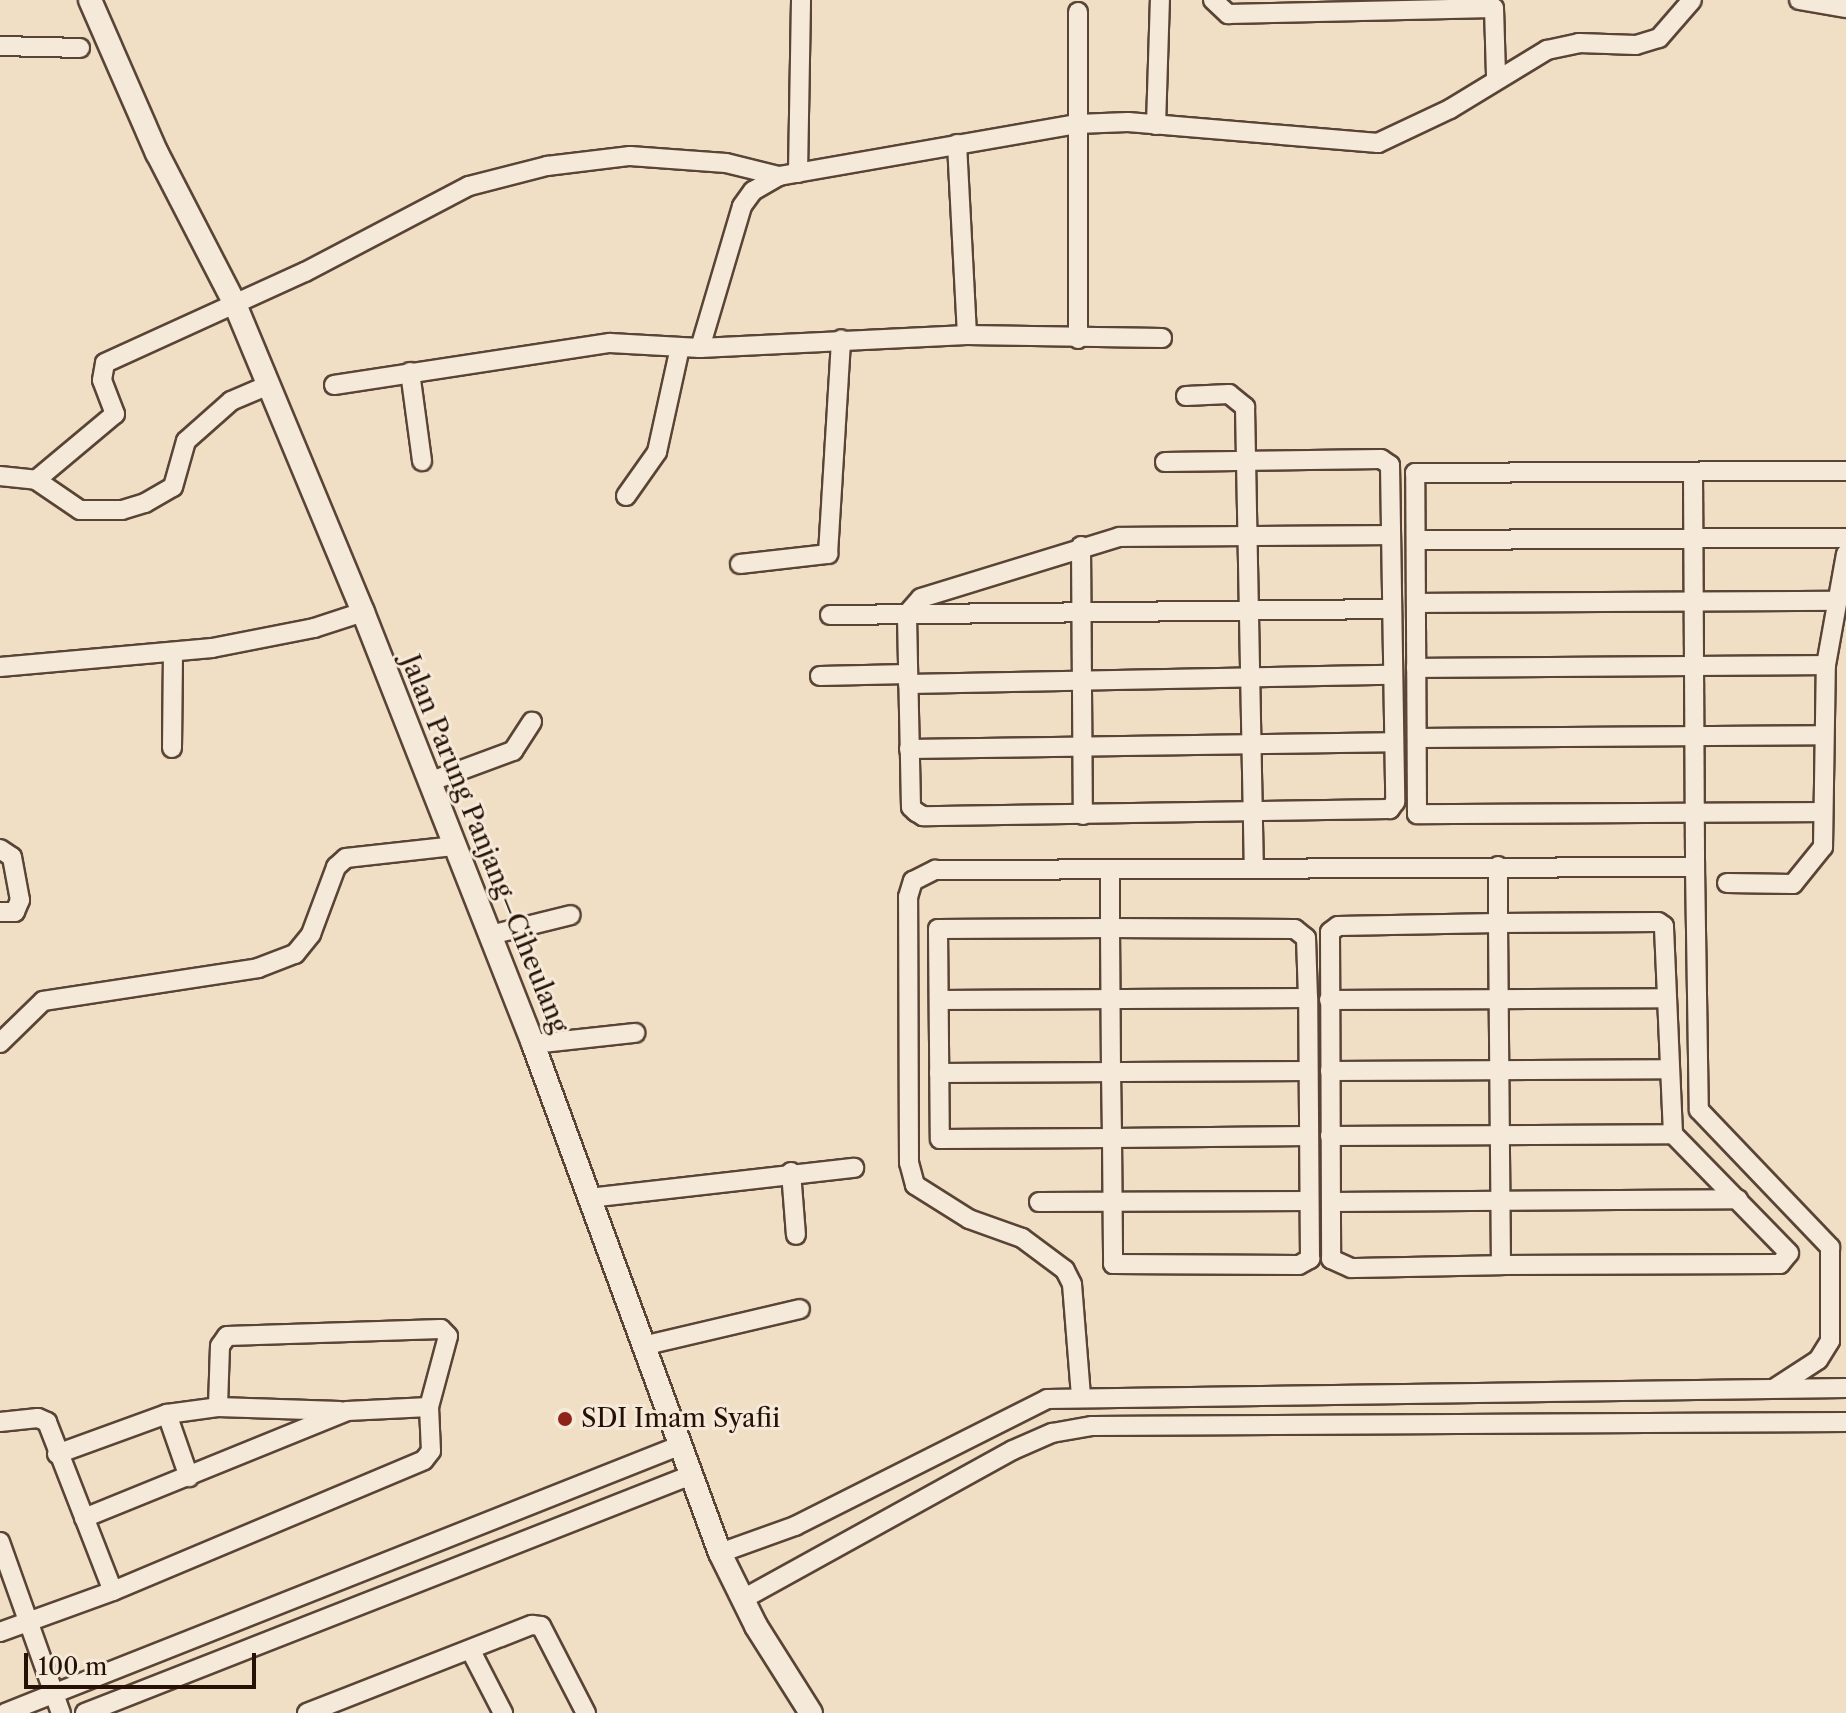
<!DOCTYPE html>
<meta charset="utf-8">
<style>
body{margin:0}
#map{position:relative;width:1846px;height:1713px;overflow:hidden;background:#f0dec5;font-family:"Libre Caslon Text",serif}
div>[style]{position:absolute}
.roads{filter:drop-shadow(2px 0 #594436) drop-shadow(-2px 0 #594436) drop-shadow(0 2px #594436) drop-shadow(0 -2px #594436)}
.minor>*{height:18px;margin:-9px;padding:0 9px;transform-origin:9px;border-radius:9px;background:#f5ead9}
.tertiary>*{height:22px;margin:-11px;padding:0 11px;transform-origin:11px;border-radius:11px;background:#f5ead9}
.dots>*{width:22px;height:22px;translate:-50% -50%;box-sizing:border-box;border:4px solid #f5ead9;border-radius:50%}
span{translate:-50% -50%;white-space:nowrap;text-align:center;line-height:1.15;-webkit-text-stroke:6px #f5ead9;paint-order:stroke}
.street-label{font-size:26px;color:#271106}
.poi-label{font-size:26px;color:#271106}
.left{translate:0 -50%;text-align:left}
.scale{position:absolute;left:24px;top:1653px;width:232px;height:36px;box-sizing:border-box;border:4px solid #271106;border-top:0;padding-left:10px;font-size:24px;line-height:28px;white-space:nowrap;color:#271106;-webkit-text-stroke:6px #f5ead9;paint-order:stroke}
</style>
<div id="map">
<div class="roads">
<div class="minor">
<div style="left:1213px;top:0;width:21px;rotate:43deg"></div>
<div style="left:1228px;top:14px;width:266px;rotate:-1.3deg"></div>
<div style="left:1494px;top:8px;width:69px;rotate:88.3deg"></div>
<div style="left:1799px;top:0;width:48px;rotate:9.7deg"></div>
<div style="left:1078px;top:12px;width:327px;rotate:90deg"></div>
<div style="left:0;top:46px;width:80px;rotate:1.4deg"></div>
<div style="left:1156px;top:125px;width:125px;rotate:-88.2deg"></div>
<div style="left:957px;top:144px;width:191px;rotate:87deg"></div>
<div style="left:798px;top:173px;width:173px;rotate:-89deg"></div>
<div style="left:700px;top:348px;width:148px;rotate:-73.5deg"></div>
<div style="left:742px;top:206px;width:19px;rotate:-54deg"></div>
<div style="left:753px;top:191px;width:30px;rotate:-30deg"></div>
<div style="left:779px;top:176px;width:303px;rotate:-9.9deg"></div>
<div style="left:1077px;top:124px;width:51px;rotate:-2.2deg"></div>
<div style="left:1128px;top:122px;width:251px;rotate:4.8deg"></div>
<div style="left:1378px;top:143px;width:80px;rotate:-25.3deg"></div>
<div style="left:1450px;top:109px;width:114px;rotate:-31.3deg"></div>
<div style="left:1547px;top:50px;width:33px;rotate:-12deg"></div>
<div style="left:1579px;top:43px;width:57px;rotate:2deg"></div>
<div style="left:1636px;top:45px;width:24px;rotate:-17deg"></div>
<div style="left:1659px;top:38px;width:50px;rotate:-49deg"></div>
<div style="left:410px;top:372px;width:90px;rotate:82.3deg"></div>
<div style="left:334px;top:385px;width:279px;rotate:-8.7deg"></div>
<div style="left:610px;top:343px;width:90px;rotate:3.2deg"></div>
<div style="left:700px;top:348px;width:267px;rotate:-2.8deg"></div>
<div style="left:967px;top:335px;width:195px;rotate:0.9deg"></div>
<div style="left:1186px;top:396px;width:43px;rotate:-2.7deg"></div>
<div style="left:1229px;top:394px;width:21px;rotate:39deg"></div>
<div style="left:1245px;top:407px;width:462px;rotate:88.9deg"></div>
<div style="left:1165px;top:462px;width:216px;rotate:-0.8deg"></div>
<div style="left:1381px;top:459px;width:11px;rotate:34deg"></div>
<div style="left:1390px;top:465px;width:337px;rotate:89.1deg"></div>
<div style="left:1395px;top:802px;width:9px;rotate:126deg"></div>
<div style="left:1390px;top:809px;width:467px;rotate:179.1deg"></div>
<div style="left:923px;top:816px;width:8px;rotate:-150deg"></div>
<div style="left:916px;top:812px;width:7px;rotate:-135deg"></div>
<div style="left:911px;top:807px;width:193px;rotate:-91.2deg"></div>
<div style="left:907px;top:614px;width:21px;rotate:-49deg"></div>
<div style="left:921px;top:598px;width:207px;rotate:-17.1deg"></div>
<div style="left:1119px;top:537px;width:270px;rotate:-0.4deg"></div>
<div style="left:1693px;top:472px;width:395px;rotate:89.7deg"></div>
<div style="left:0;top:476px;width:36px;rotate:6deg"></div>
<div style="left:36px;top:480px;width:53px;rotate:34.3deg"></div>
<div style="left:80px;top:510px;width:42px"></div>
<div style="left:122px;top:510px;width:24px;rotate:-17deg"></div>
<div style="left:145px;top:503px;width:32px;rotate:-30deg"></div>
<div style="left:173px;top:487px;width:48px;rotate:-74.2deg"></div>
<div style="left:186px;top:441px;width:60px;rotate:-41.6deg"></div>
<div style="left:231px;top:401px;width:38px;rotate:-23deg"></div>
<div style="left:36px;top:480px;width:103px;rotate:-39.9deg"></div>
<div style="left:115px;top:414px;width:36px;rotate:-111deg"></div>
<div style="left:102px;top:380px;width:17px;rotate:-80deg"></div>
<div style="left:105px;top:363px;width:220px;rotate:-24.5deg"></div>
<div style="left:305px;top:272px;width:185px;rotate:-27.7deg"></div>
<div style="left:469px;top:186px;width:81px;rotate:-14.4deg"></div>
<div style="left:547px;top:166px;width:84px;rotate:-6.9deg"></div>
<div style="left:630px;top:156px;width:96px;rotate:4.2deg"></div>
<div style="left:726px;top:163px;width:55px;rotate:13.8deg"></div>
<div style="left:626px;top:496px;width:54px;rotate:-54.8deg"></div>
<div style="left:657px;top:452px;width:107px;rotate:-77.6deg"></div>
<div style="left:1416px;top:540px;width:430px;rotate:-0.3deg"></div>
<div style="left:1081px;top:546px;width:269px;rotate:89.6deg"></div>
<div style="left:740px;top:564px;width:89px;rotate:-6.5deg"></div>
<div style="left:828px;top:554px;width:215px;rotate:-86.5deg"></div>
<div style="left:1416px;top:603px;width:420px;rotate:-0.3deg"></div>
<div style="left:830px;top:615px;width:560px;rotate:-0.61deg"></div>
<div style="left:0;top:667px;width:213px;rotate:-5.1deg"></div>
<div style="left:212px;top:648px;width:104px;rotate:-11.1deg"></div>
<div style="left:314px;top:628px;width:52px;rotate:-18.1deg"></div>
<div style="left:1416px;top:668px;width:410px;rotate:-0.4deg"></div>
<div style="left:820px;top:676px;width:88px;rotate:-1.3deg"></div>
<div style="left:908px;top:684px;width:483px;rotate:-1.1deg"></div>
<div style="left:1417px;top:738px;width:405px;rotate:-0.4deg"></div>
<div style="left:172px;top:748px;width:94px;rotate:-89.4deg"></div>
<div style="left:909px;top:749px;width:483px;rotate:-0.8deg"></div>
<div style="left:429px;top:782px;width:90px;rotate:-20.3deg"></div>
<div style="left:513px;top:751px;width:35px;rotate:-57deg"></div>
<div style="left:1823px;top:812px;width:406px;rotate:179.7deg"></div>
<div style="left:1417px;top:814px;width:341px;rotate:-90.3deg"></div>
<div style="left:1415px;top:473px;width:431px;rotate:-0.3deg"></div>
<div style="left:0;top:849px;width:14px;rotate:34deg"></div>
<div style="left:12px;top:857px;width:44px;rotate:79.5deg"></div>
<div style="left:20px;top:900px;width:13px;rotate:113deg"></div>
<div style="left:15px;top:912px;width:15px;rotate:180deg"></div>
<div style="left:1498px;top:866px;width:57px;rotate:90deg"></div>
<div style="left:1498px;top:923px;width:342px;rotate:89.5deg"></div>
<div style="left:1501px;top:1265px;width:279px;rotate:-0.2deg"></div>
<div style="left:1780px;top:1264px;width:14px;rotate:-51deg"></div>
<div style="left:1789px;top:1253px;width:166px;rotate:-134.3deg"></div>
<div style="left:1673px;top:1134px;width:208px;rotate:-92.5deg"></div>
<div style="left:1664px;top:926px;width:7px;rotate:-146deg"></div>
<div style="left:1658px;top:922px;width:160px;rotate:179.6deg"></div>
<div style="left:1498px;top:923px;width:160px;rotate:178.9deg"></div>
<div style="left:1338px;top:926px;width:10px;rotate:143deg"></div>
<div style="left:1330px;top:932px;width:327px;rotate:89.8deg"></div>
<div style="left:1331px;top:1259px;width:22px;rotate:24deg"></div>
<div style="left:1351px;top:1268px;width:150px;rotate:-1.1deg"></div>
<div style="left:1110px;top:870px;width:58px;rotate:90deg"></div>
<div style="left:1110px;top:928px;width:144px;rotate:89.6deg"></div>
<div style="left:1111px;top:1072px;width:66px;rotate:89.1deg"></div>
<div style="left:1112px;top:1138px;width:126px;rotate:89.5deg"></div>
<div style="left:1113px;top:1264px;width:186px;rotate:0.3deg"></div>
<div style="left:1299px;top:1265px;width:13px;rotate:-29deg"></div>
<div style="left:1310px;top:1259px;width:261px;rotate:-90.4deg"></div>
<div style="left:1308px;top:998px;width:60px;rotate:-91.9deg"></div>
<div style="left:1306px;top:938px;width:14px;rotate:-141deg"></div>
<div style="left:1295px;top:929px;width:185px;rotate:-179.7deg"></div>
<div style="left:1110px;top:928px;width:172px;rotate:179.7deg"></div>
<div style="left:938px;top:929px;width:210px;rotate:89.5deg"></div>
<div style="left:940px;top:1139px;width:172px;rotate:-0.3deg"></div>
<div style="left:1112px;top:1138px;width:197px;rotate:-0.6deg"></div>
<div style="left:1727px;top:883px;width:66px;rotate:0.9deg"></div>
<div style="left:1793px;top:884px;width:48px;rotate:-51deg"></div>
<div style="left:1823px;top:847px;width:182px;rotate:-89.1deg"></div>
<div style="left:1826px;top:665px;width:113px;rotate:-79.8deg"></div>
<div style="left:490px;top:935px;width:83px;rotate:-13.9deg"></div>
<div style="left:939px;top:1000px;width:369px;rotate:-0.3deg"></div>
<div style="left:1329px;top:1000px;width:338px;rotate:-0.3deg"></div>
<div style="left:0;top:1043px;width:60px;rotate:-44.3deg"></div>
<div style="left:43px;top:1001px;width:218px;rotate:-8.7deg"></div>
<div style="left:258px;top:968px;width:40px;rotate:-21deg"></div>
<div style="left:295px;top:954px;width:26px;rotate:-51deg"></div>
<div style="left:311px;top:934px;width:72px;rotate:-69.5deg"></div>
<div style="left:336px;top:867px;width:13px;rotate:-42deg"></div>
<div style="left:346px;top:858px;width:110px;rotate:-6.3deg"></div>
<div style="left:533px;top:1044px;width:103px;rotate:-6.2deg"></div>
<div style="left:1330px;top:1071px;width:337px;rotate:-0.3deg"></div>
<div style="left:939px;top:1073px;width:369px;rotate:-0.3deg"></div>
<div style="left:1330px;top:1136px;width:343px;rotate:-0.3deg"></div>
<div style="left:791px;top:1172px;width:63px;rotate:85.5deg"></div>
<div style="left:589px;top:1198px;width:267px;rotate:-6.5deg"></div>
<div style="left:1039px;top:1202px;width:270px;rotate:-0.2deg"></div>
<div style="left:1331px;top:1202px;width:407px;rotate:-0.4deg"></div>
<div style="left:647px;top:1345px;width:157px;rotate:-13.2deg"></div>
<div style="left:1081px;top:1396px;width:112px;rotate:-94.6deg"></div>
<div style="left:1072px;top:1284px;width:16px;rotate:-117deg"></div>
<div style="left:1065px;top:1270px;width:54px;rotate:-143.3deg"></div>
<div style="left:1022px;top:1238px;width:56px;rotate:-160.3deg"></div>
<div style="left:969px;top:1219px;width:64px;rotate:-147.8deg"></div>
<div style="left:915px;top:1185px;width:23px;rotate:-105deg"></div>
<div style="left:909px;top:1163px;width:266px;rotate:-90.2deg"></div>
<div style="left:908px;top:897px;width:17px;rotate:-73deg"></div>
<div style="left:913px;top:881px;width:25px;rotate:-27deg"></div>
<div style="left:935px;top:870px;width:760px;rotate:-0.23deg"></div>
<div style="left:1695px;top:867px;width:243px;rotate:89.1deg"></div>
<div style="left:1699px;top:1110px;width:190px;rotate:46.3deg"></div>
<div style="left:1830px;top:1247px;width:94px;rotate:90deg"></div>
<div style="left:1830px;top:1341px;width:22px;rotate:122deg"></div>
<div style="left:1818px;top:1360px;width:51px;rotate:146.9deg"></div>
<div style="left:167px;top:1414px;width:67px;rotate:70.8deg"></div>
<div style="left:0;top:1422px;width:38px;rotate:-6deg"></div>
<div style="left:38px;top:1418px;width:10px;rotate:24deg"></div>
<div style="left:47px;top:1422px;width:181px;rotate:68.7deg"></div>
<div style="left:57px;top:1454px;width:117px;rotate:-20deg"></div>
<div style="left:167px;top:1414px;width:51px;rotate:-7.8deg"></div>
<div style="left:218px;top:1407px;width:122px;rotate:1.9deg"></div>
<div style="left:84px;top:1518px;width:284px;rotate:-22.1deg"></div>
<div style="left:347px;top:1411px;width:82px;rotate:-2.8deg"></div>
<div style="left:0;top:1542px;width:182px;rotate:70.4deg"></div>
<div style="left:720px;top:1553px;width:80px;rotate:-19.8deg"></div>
<div style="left:795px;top:1526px;width:282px;rotate:-26.7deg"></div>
<div style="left:1047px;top:1399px;width:799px;rotate:-0.79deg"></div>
<div style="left:743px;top:1599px;width:308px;rotate:-28.9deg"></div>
<div style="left:1013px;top:1450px;width:43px;rotate:-23.6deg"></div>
<div style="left:1052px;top:1433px;width:41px;rotate:-9.9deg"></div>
<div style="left:1092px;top:1426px;width:754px;rotate:-0.3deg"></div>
<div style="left:0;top:1632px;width:120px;rotate:-19.9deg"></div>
<div style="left:113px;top:1591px;width:337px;rotate:-22.8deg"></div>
<div style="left:424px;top:1460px;width:11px;rotate:-52deg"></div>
<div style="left:431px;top:1451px;width:44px;rotate:-92.6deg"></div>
<div style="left:429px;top:1407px;width:73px;rotate:-75deg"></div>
<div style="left:448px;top:1336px;width:10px;rotate:-135deg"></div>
<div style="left:441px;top:1329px;width:214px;rotate:178.1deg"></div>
<div style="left:227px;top:1336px;width:12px;rotate:125deg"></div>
<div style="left:220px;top:1346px;width:61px;rotate:91.9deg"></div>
<div style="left:471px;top:1651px;width:70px;rotate:62.7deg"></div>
<div style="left:5px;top:1713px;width:725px;rotate:-21.61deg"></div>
<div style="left:85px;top:1713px;width:649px;rotate:-21.42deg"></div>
<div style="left:307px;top:1713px;width:242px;rotate:-21.4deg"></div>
<div style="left:532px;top:1625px;width:9px;rotate:6deg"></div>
<div style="left:541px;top:1626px;width:98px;rotate:62.7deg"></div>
</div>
<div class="tertiary">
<div style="left:90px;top:0;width:167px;rotate:66.4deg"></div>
<div style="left:157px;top:153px;width:168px;rotate:62.7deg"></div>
<div style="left:234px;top:302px;width:336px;rotate:67.4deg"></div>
<div style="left:363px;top:612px;width:464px;rotate:68.5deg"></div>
<div style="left:533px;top:1044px;width:542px;rotate:69.83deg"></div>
<div style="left:720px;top:1553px;width:81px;rotate:63.7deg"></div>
<div style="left:756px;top:1626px;width:103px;rotate:57.7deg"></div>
</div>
</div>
<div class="dots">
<div style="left:565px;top:1419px;background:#8f2418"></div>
</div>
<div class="street-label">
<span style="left:484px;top:844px;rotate:68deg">Jalan Parung Panjang–Ciheulang</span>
</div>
<div class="poi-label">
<span class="left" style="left:581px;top:1419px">SDI Imam Syafii</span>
</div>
<div class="scale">100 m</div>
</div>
